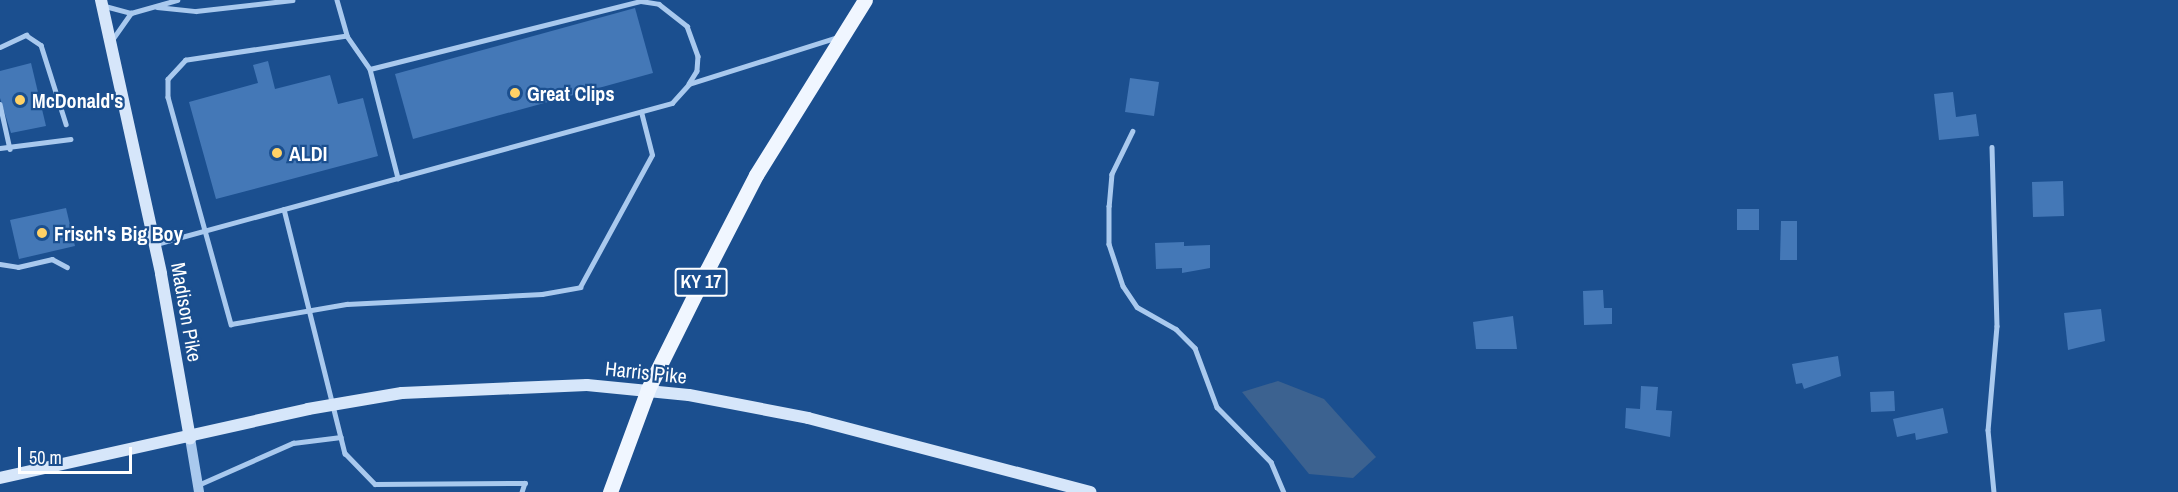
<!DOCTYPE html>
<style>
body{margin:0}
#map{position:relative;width:2178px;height:492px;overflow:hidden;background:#1b4f8f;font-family:"Archivo Narrow",sans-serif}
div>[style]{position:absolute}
.water>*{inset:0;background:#3c6290}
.building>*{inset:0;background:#4478b7}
.service>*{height:4.5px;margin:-2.25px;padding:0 2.25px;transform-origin:2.25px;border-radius:2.25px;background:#a9c9ee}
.tertiary>*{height:10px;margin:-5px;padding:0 5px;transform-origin:5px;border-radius:5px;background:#a9c9ee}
.secondary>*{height:12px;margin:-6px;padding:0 6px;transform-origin:6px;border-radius:6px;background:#d6e6fa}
.primary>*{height:15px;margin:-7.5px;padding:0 7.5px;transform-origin:7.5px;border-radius:7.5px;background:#f0f6ff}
.dots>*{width:16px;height:16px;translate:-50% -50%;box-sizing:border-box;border:3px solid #1b4f8f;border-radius:50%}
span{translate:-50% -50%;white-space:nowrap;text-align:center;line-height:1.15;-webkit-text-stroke:4.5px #1b4f8f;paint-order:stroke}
.shield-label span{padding:2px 4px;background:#1b4f8f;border:2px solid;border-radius:4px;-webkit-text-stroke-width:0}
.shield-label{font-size:18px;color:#fff;font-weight:700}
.poi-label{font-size:20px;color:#fff;font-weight:700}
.left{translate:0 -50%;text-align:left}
.street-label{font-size:20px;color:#fff}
.scale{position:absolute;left:18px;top:447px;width:114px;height:27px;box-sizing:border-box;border:3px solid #fff;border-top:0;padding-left:8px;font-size:18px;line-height:21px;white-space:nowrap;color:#fff;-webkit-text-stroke:4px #1b4f8f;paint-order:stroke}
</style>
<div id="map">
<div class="water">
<div style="clip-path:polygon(1278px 381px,1324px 399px,1376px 457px,1353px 478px,1309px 474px,1242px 392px)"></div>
</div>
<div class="building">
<div style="clip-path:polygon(635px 8px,653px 73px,413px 139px,395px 74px)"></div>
<div style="clip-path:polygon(268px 61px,275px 89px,330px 75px,338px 104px,363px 98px,378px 156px,216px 199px,189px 102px,258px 83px,253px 65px)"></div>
<div style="clip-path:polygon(31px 63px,46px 126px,11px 133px,0 98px,0 71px)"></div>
<div style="clip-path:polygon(1130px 78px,1159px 82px,1154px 116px,1125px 112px)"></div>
<div style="clip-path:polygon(1953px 92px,1956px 117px,1976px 114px,1979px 136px,1939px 140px,1934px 94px)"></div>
<div style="clip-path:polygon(2063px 181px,2064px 216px,2033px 217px,2032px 182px)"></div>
<div style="clip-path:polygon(66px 208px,75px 246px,19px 259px,10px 220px)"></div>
<div style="clip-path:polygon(1737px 209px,1759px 209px,1759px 230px,1737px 230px)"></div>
<div style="clip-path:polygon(1781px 221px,1797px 221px,1797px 260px,1780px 260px)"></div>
<div style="clip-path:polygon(1184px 242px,1184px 246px,1210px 245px,1210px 268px,1182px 273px,1182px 268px,1156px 269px,1155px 243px)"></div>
<div style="clip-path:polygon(1603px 290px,1604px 308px,1612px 308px,1612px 324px,1584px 325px,1583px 291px)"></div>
<div style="clip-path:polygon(2101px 309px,2105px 341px,2068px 350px,2064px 313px)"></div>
<div style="clip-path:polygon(1513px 316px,1517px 349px,1476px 349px,1473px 322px)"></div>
<div style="clip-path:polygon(1838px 356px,1841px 376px,1804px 389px,1802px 383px,1796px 384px,1792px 364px)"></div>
<div style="clip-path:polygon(1641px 386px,1658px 387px,1656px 410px,1672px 411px,1670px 437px,1625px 428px,1626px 408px,1640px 409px)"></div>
<div style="clip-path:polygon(1894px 391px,1895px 411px,1871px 412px,1870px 392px)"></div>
<div style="clip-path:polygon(1943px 408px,1948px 433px,1916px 440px,1915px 433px,1897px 437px,1893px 419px)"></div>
</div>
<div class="service">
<div style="left:337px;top:0;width:37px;rotate:74deg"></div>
<div style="left:347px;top:36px;width:40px;rotate:55.1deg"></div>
<div style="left:370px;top:69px;width:113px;rotate:75.6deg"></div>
<div style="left:105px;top:6px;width:27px;rotate:15deg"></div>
<div style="left:131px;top:13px;width:48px;rotate:-15.8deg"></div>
<div style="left:157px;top:7px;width:39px;rotate:6deg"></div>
<div style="left:196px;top:11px;width:97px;rotate:-6.5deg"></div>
<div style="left:347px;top:36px;width:163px;rotate:171.5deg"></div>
<div style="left:186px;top:60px;width:26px;rotate:133deg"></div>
<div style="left:168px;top:79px;width:18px;rotate:90deg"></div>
<div style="left:168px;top:97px;width:236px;rotate:74.5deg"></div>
<div style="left:231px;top:324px;width:118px;rotate:-9.8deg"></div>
<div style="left:347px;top:304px;width:195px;rotate:-2.9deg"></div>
<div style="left:542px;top:294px;width:39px;rotate:-10deg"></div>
<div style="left:580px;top:287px;width:150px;rotate:-61.4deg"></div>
<div style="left:652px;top:155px;width:44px;rotate:-104.3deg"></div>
<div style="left:112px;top:40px;width:33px;rotate:-55deg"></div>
<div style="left:0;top:47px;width:29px;rotate:-25deg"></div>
<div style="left:26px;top:35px;width:18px;rotate:34deg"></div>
<div style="left:41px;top:45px;width:83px;rotate:72.4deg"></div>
<div style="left:370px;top:69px;width:279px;rotate:-14.1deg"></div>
<div style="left:641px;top:1px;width:18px;rotate:9deg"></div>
<div style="left:659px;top:4px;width:36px;rotate:38deg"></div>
<div style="left:687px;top:26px;width:32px;rotate:70deg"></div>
<div style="left:698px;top:56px;width:15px;rotate:94deg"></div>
<div style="left:697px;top:71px;width:15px;rotate:122deg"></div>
<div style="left:0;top:104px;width:46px;rotate:77.5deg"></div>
<div style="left:1133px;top:131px;width:48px;rotate:116deg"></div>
<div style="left:1112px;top:174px;width:32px;rotate:95deg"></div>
<div style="left:1109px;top:206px;width:38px;rotate:90deg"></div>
<div style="left:1109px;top:244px;width:44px;rotate:71.6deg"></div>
<div style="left:1123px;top:286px;width:25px;rotate:56deg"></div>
<div style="left:1137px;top:307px;width:45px;rotate:29.4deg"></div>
<div style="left:1176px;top:329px;width:27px;rotate:45deg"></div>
<div style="left:1195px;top:348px;width:63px;rotate:69.6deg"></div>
<div style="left:1217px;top:407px;width:77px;rotate:45.5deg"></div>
<div style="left:1271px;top:462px;width:33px;rotate:67deg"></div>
<div style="left:1992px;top:147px;width:179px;rotate:88.4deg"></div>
<div style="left:1997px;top:326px;width:104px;rotate:94.9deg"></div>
<div style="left:1988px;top:430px;width:62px;rotate:84.5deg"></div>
<div style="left:0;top:148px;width:71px;rotate:-7.3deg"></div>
<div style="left:284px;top:209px;width:252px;rotate:76deg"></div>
<div style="left:345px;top:453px;width:43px;rotate:45.9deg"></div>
<div style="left:375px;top:484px;width:150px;rotate:-0.4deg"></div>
<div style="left:525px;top:483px;width:9px;rotate:108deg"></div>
<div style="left:156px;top:244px;width:535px;rotate:-15.28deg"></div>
<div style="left:672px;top:103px;width:25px;rotate:-48deg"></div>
<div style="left:689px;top:84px;width:156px;rotate:-17.5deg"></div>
<div style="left:0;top:264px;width:18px;rotate:9deg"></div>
<div style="left:18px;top:267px;width:35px;rotate:-13deg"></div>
<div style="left:52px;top:259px;width:17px;rotate:28deg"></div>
<div style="left:198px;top:485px;width:104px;rotate:-23.9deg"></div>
<div style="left:293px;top:443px;width:48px;rotate:-7.1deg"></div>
</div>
<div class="tertiary">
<div style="left:190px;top:438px;width:55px;rotate:80.5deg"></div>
</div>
<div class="secondary">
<div style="left:101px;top:0;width:280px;rotate:77.6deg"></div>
<div style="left:161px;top:274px;width:167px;rotate:80deg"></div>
<div style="left:0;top:478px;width:316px;rotate:-12.6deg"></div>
<div style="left:308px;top:409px;width:95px;rotate:-9.7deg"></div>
<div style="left:402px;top:393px;width:185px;rotate:-2.5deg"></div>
<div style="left:587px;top:385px;width:102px;rotate:5.6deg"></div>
<div style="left:689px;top:395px;width:121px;rotate:10.9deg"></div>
<div style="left:808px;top:418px;width:292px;rotate:14.7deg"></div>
</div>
<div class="primary">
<div style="left:610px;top:492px;width:110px;rotate:-69.7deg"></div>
<div style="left:648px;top:389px;width:133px;rotate:-63.6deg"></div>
<div style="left:707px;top:270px;width:107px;rotate:-62.7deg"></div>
<div style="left:756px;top:175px;width:206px;rotate:-58.1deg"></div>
</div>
<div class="dots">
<div style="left:515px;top:93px;background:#ffd166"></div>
<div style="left:20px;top:100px;background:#ffd166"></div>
<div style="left:277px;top:153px;background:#ffd166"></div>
<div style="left:42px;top:233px;background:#ffd166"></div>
</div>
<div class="shield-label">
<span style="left:701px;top:282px">KY 17</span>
</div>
<div class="poi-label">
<span class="left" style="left:527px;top:93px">Great Clips</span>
<span class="left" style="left:32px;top:100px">McDonald's</span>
<span class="left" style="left:289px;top:153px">ALDI</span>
<span class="left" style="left:54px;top:233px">Frisch's Big Boy</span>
</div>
<div class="street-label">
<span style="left:187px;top:312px;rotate:80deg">Madison Pike</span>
<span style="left:646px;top:372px;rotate:6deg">Harris Pike</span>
</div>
<div class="scale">50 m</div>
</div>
